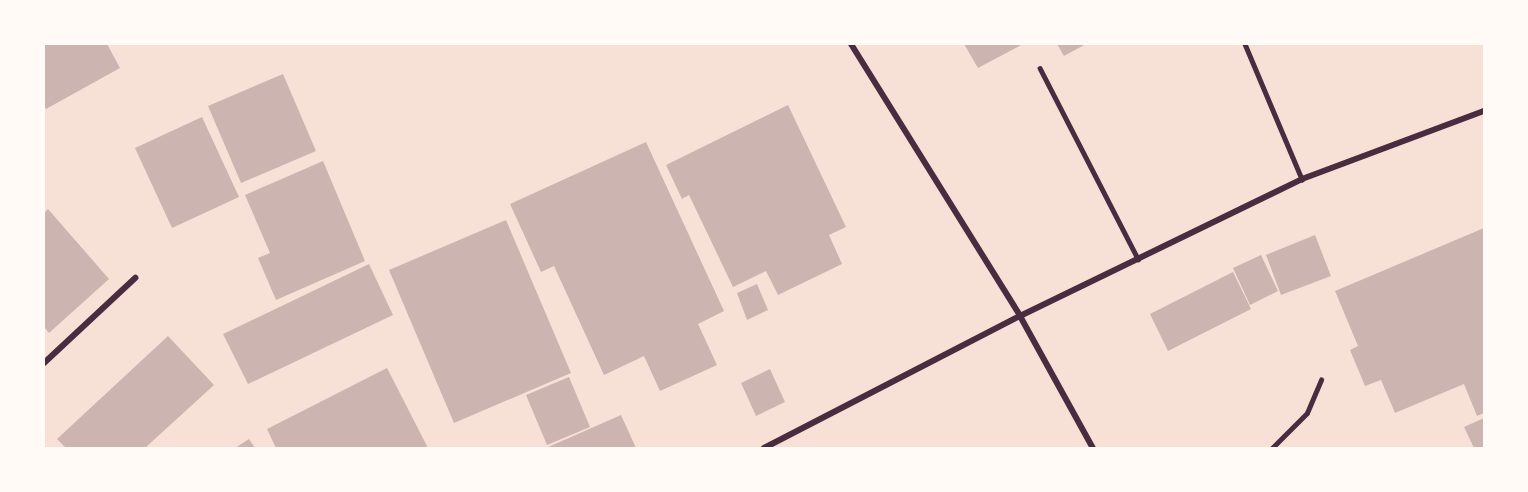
<!DOCTYPE html>
<style>
body{margin:0}
#map{position:relative;width:1528px;height:492px;overflow:hidden;background:#f7e1d7;font-family:Helvetica,sans-serif}
div>[style]{position:absolute}
.building>*{inset:0;background:#ccb4b1}
.service>*{height:4.5px;margin:-2.25px;padding:0 2.25px;transform-origin:2.25px;border-radius:2.25px;background:#4a2c40}
.minor>*{height:6px;margin:-3px;padding:0 3px;transform-origin:3px;border-radius:3px;background:#4a2c40}
span{translate:-50% -50%;white-space:nowrap;text-align:center;line-height:1.15;-webkit-text-stroke:6px #fffaf5;paint-order:stroke}
.frame{position:absolute;inset:0;border:45px solid #fffaf5;pointer-events:none}
</style>
<div id="map">
<div class="building">
<div style="clip-path:polygon(44px 44px,107px 44px,120px 68px,46px 109px,44px 105px)"></div>
<div style="clip-path:polygon(964px 44px,1023px 44px,978px 68px)"></div>
<div style="clip-path:polygon(1057px 44px,1086px 44px,1064px 56px)"></div>
<div style="clip-path:polygon(283px 74px,316px 151px,241px 183px,208px 106px)"></div>
<div style="clip-path:polygon(788px 105px,846px 227px,829px 235px,842px 264px,778px 295px,766px 271px,733px 287px,689px 195px,682px 199px,666px 165px)"></div>
<div style="clip-path:polygon(202px 117px,239px 197px,172px 228px,135px 148px)"></div>
<div style="clip-path:polygon(646px 142px,724px 311px,698px 324px,717px 365px,660px 391px,644px 356px,604px 375px,554px 266px,541px 272px,510px 204px)"></div>
<div style="clip-path:polygon(323px 161px,365px 261px,276px 300px,258px 258px,270px 253px,245px 195px)"></div>
<div style="clip-path:polygon(48px 209px,109px 279px,49px 333px,44px 327px,44px 213px)"></div>
<div style="clip-path:polygon(506px 220px,571px 373px,454px 423px,389px 270px)"></div>
<div style="clip-path:polygon(1484px 228px,1484px 413px,1477px 416px,1464px 384px,1395px 413px,1381px 380px,1365px 386px,1350px 350px,1358px 346px,1335px 291px)"></div>
<div style="clip-path:polygon(1315px 235px,1331px 276px,1281px 295px,1266px 255px)"></div>
<div style="clip-path:polygon(1261px 255px,1278px 291px,1250px 305px,1233px 268px)"></div>
<div style="clip-path:polygon(369px 264px,393px 315px,248px 384px,223px 334px)"></div>
<div style="clip-path:polygon(1233px 272px,1251px 309px,1168px 351px,1150px 314px)"></div>
<div style="clip-path:polygon(757px 284px,768px 310px,747px 320px,737px 293px)"></div>
<div style="clip-path:polygon(168px 336px,214px 385px,145px 448px,66px 448px,57px 439px)"></div>
<div style="clip-path:polygon(387px 368px,428px 448px,276px 448px,267px 429px)"></div>
<div style="clip-path:polygon(770px 369px,785px 402px,756px 416px,741px 383px)"></div>
<div style="clip-path:polygon(569px 377px,590px 427px,547px 445px,526px 395px)"></div>
<div style="clip-path:polygon(621px 415px,636px 448px,546px 448px)"></div>
<div style="clip-path:polygon(1484px 418px,1484px 448px,1474px 448px,1464px 427px)"></div>
<div style="clip-path:polygon(249px 439px,255px 448px,235px 448px)"></div>
</div>
<div class="service">
<div style="left:1245px;top:44px;width:147px;rotate:67.1deg"></div>
<div style="left:1040px;top:68px;width:215px;rotate:62.8deg"></div>
<div style="left:1272px;top:448px;width:49px;rotate:-45deg"></div>
<div style="left:1307px;top:413px;width:36px;rotate:-67deg"></div>
</div>
<div class="minor">
<div style="left:851px;top:44px;width:320px;rotate:58.1deg"></div>
<div style="left:1020px;top:316px;width:151px;rotate:61.1deg"></div>
<div style="left:44px;top:363px;width:125px;rotate:-43deg"></div>
<div style="left:764px;top:448px;width:288px;rotate:-27.3deg"></div>
<div style="left:1020px;top:316px;width:314px;rotate:-25.9deg"></div>
<div style="left:1302px;top:179px;width:194px;rotate:-20.5deg"></div>
</div>
<div class="frame"></div>
</div>
